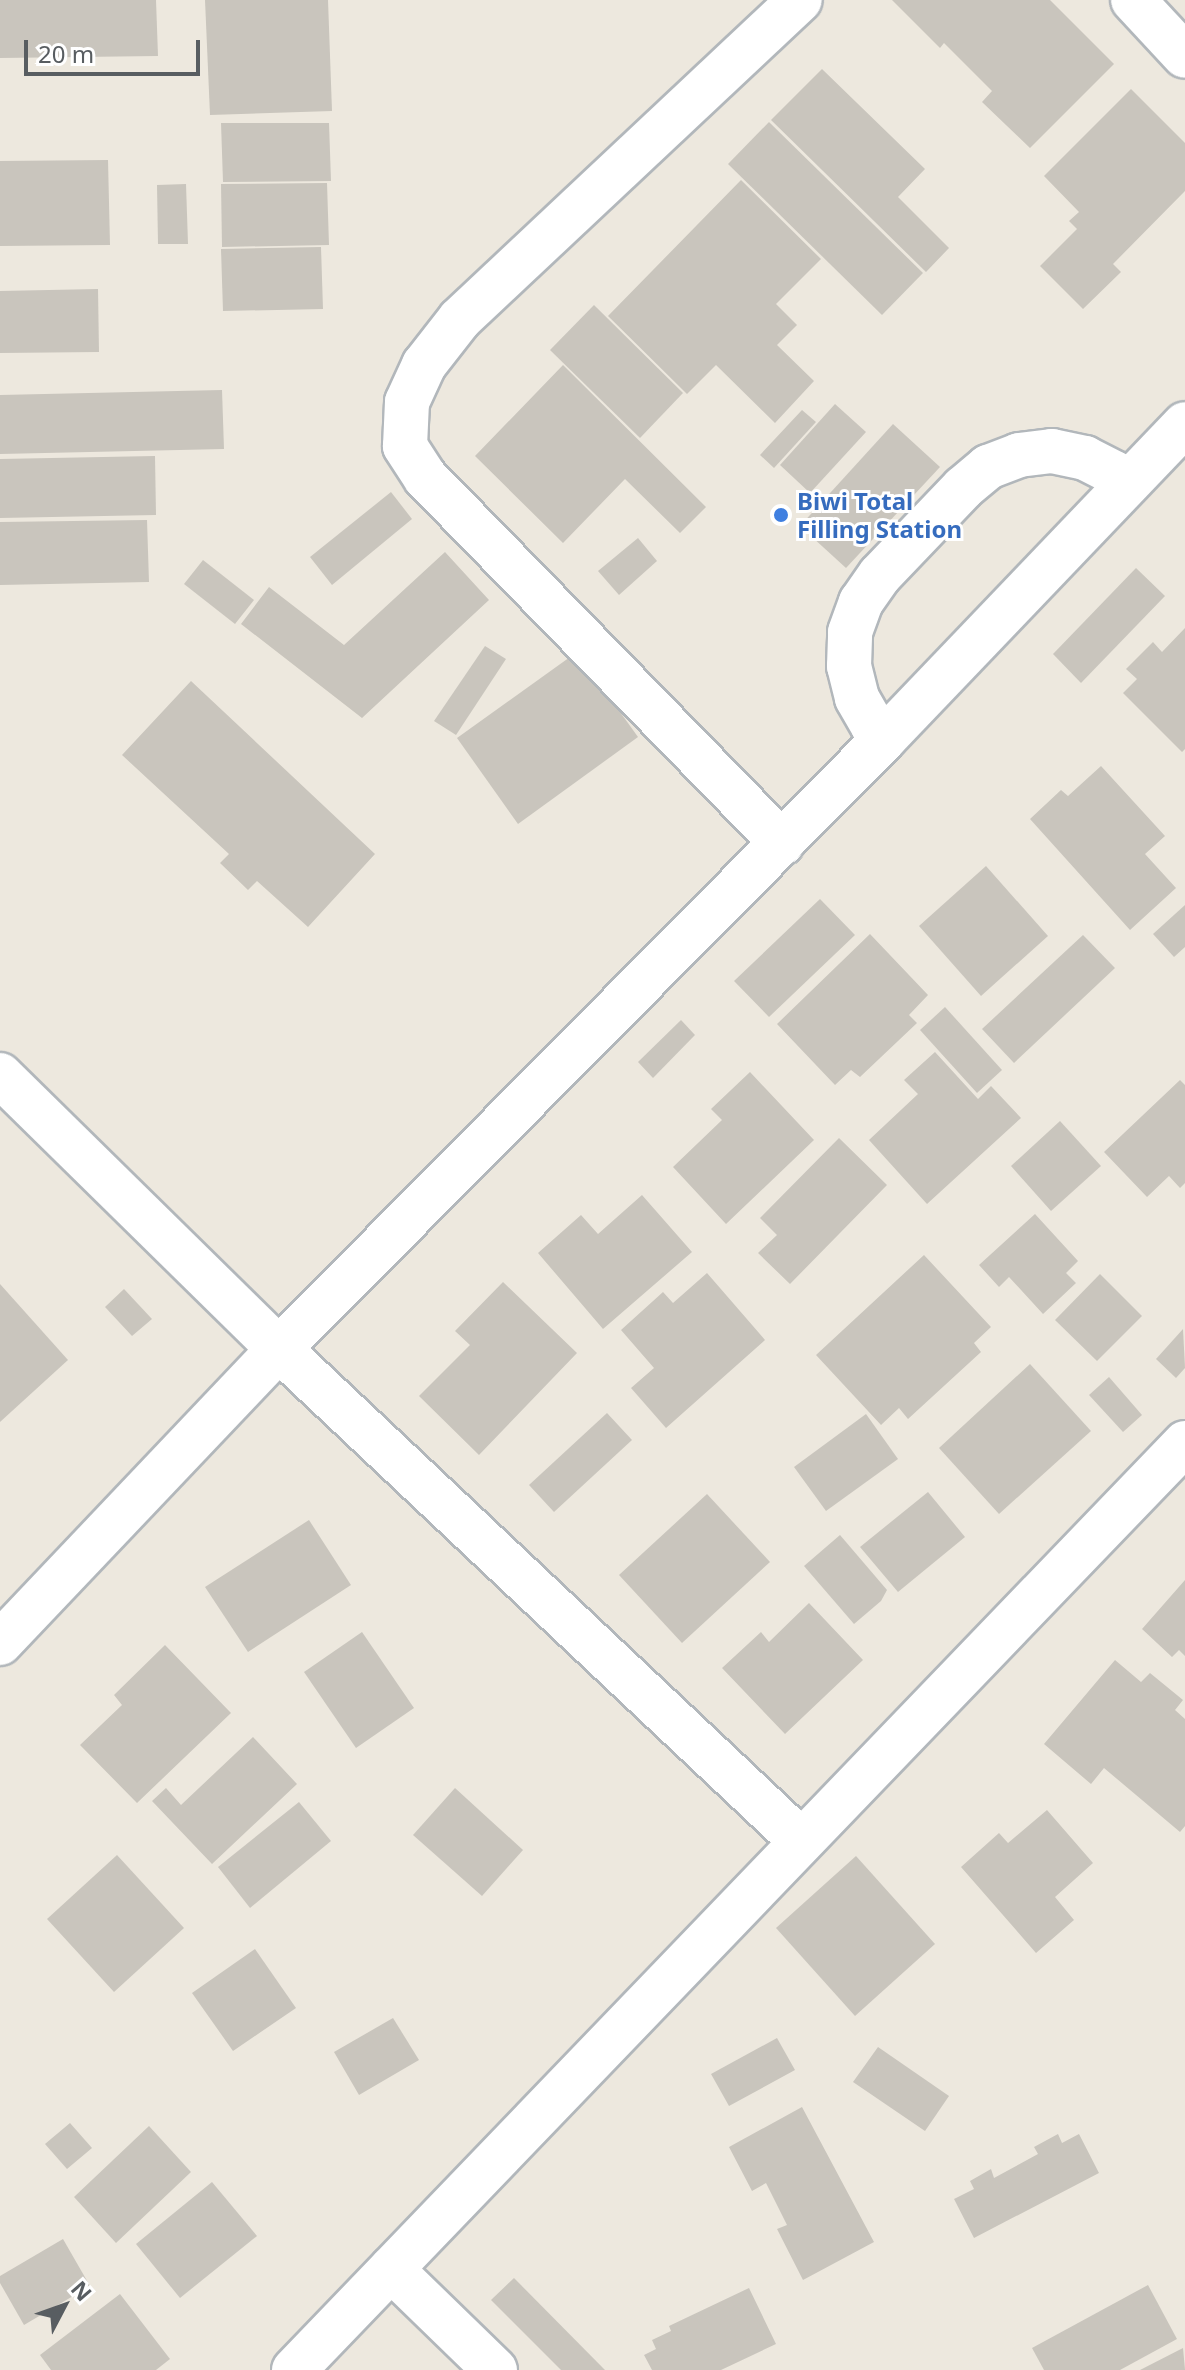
<!DOCTYPE html>
<style>
body{margin:0}
#map{position:relative;width:1185px;height:2370px;overflow:hidden;background:#ede8de;font-family:"Noto Sans",sans-serif}
div>[style]{position:absolute}
.building>*{inset:0;background:#c9c5bd}
.roads{filter:drop-shadow(2px 0 #b2b7bb) drop-shadow(-2px 0 #b2b7bb) drop-shadow(0 2px #b2b7bb) drop-shadow(0 -2px #b2b7bb)}
.minor>*{height:44px;margin:-22px;padding:0 22px;transform-origin:22px;border-radius:22px;background:#fff}
.dots>*{width:22px;height:22px;translate:-50% -50%;box-sizing:border-box;border:4px solid #fff;border-radius:50%}
span{translate:-50% -50%;white-space:nowrap;text-align:center;line-height:1.15;-webkit-text-stroke:6px #fff;paint-order:stroke}
.shop-label{font-size:24px;color:#366cbe;font-weight:700}
.left{translate:0 -50%;text-align:left}
.north{position:absolute;left:24px;top:2266px;width:80px;height:80px;-webkit-text-stroke:6px #fff;paint-order:stroke;rotate:49deg;font-size:22px;font-weight:700;line-height:32px;text-align:center;color:#585d61}
.north::after{content:'';display:block;margin:auto;width:28px;height:36px;background:#585d61;clip-path:polygon(50% 0,100% 100%,50% 72%,0 100%)}
.scale{position:absolute;left:24px;top:40px;width:176px;height:36px;box-sizing:border-box;border:4px solid #585d61;border-top:0;padding-left:10px;font-size:24px;line-height:28px;white-space:nowrap;color:#585d61;-webkit-text-stroke:6px #fff;paint-order:stroke}
</style>
<div id="map">
<div class="building">
<div style="clip-path:polygon(0 0,156px 0,158px 56px,0 58px)"></div>
<div style="clip-path:polygon(205px 0,328px 0,332px 111px,210px 115px)"></div>
<div style="clip-path:polygon(892px 0,1050px 0,1114px 64px,1030px 148px,982px 102px,992px 91px,944px 43px,940px 48px)"></div>
<div style="clip-path:polygon(822px 69px,925px 169px,898px 197px,949px 248px,926px 272px,771px 120px)"></div>
<div style="clip-path:polygon(1131px 89px,1185px 143px,1185px 191px,1113px 264px,1121px 272px,1083px 309px,1040px 266px,1077px 229px,1069px 221px,1079px 212px,1044px 176px)"></div>
<div style="clip-path:polygon(769px 122px,923px 273px,882px 315px,728px 164px)"></div>
<div style="clip-path:polygon(221px 123px,329px 123px,331px 181px,223px 182px)"></div>
<div style="clip-path:polygon(108px 160px,110px 245px,0 246px,0 161px)"></div>
<div style="clip-path:polygon(741px 180px,821px 259px,776px 304px,797px 325px,777px 345px,814px 381px,775px 423px,716px 365px,687px 394px,608px 316px)"></div>
<div style="clip-path:polygon(327px 183px,329px 245px,222px 247px,221px 184px)"></div>
<div style="clip-path:polygon(186px 184px,188px 244px,158px 244px,157px 185px)"></div>
<div style="clip-path:polygon(321px 247px,323px 309px,223px 311px,221px 249px)"></div>
<div style="clip-path:polygon(98px 289px,99px 352px,0 353px,0 291px)"></div>
<div style="clip-path:polygon(594px 305px,683px 393px,640px 438px,550px 350px)"></div>
<div style="clip-path:polygon(563px 365px,706px 507px,680px 533px,625px 479px,563px 543px,475px 456px)"></div>
<div style="clip-path:polygon(222px 390px,224px 449px,0 454px,0 395px)"></div>
<div style="clip-path:polygon(835px 404px,866px 432px,810px 493px,780px 465px)"></div>
<div style="clip-path:polygon(802px 410px,816px 422px,774px 468px,760px 455px)"></div>
<div style="clip-path:polygon(893px 424px,940px 467px,846px 568px,800px 526px)"></div>
<div style="clip-path:polygon(155px 456px,156px 515px,0 518px,0 459px)"></div>
<div style="clip-path:polygon(391px 492px,412px 519px,332px 585px,310px 557px)"></div>
<div style="clip-path:polygon(147px 520px,149px 582px,0 585px,0 522px)"></div>
<div style="clip-path:polygon(638px 538px,657px 561px,619px 595px,598px 571px)"></div>
<div style="clip-path:polygon(445px 552px,489px 600px,362px 718px,241px 624px,269px 587px,344px 645px)"></div>
<div style="clip-path:polygon(203px 560px,254px 600px,235px 624px,184px 584px)"></div>
<div style="clip-path:polygon(1136px 568px,1165px 596px,1081px 683px,1053px 654px)"></div>
<div style="clip-path:polygon(1185px 628px,1185px 749px,1182px 752px,1123px 693px,1137px 679px,1126px 669px,1153px 642px,1162px 652px)"></div>
<div style="clip-path:polygon(485px 646px,506px 659px,456px 735px,434px 721px)"></div>
<div style="clip-path:polygon(577px 652px,638px 737px,518px 824px,457px 738px)"></div>
<div style="clip-path:polygon(191px 681px,375px 854px,308px 927px,257px 881px,248px 890px,220px 863px,229px 854px,122px 755px)"></div>
<div style="clip-path:polygon(1101px 766px,1165px 836px,1145px 854px,1176px 888px,1130px 930px,1030px 819px,1061px 790px,1068px 796px)"></div>
<div style="clip-path:polygon(986px 866px,1048px 936px,981px 996px,919px 926px)"></div>
<div style="clip-path:polygon(820px 899px,855px 935px,769px 1017px,734px 981px)"></div>
<div style="clip-path:polygon(1185px 905px,1185px 947px,1174px 957px,1153px 934px)"></div>
<div style="clip-path:polygon(870px 934px,928px 995px,909px 1015px,917px 1023px,860px 1077px,851px 1070px,835px 1085px,777px 1024px)"></div>
<div style="clip-path:polygon(1083px 935px,1115px 968px,1014px 1063px,982px 1029px)"></div>
<div style="clip-path:polygon(945px 1007px,1002px 1070px,977px 1093px,920px 1030px)"></div>
<div style="clip-path:polygon(681px 1020px,695px 1035px,653px 1078px,638px 1062px)"></div>
<div style="clip-path:polygon(935px 1052px,978px 1099px,991px 1086px,1021px 1118px,927px 1204px,869px 1140px,918px 1094px,904px 1080px)"></div>
<div style="clip-path:polygon(750px 1072px,814px 1140px,726px 1224px,673px 1167px,722px 1120px,711px 1109px)"></div>
<div style="clip-path:polygon(1180px 1080px,1185px 1085px,1185px 1183px,1180px 1188px,1169px 1176px,1147px 1197px,1104px 1152px)"></div>
<div style="clip-path:polygon(1060px 1121px,1101px 1166px,1051px 1211px,1011px 1166px)"></div>
<div style="clip-path:polygon(839px 1138px,887px 1185px,790px 1284px,758px 1253px,777px 1235px,760px 1218px)"></div>
<div style="clip-path:polygon(642px 1195px,692px 1252px,603px 1329px,538px 1253px,581px 1215px,598px 1234px)"></div>
<div style="clip-path:polygon(1035px 1214px,1078px 1261px,1066px 1273px,1076px 1283px,1043px 1314px,1009px 1277px,999px 1287px,979px 1265px)"></div>
<div style="clip-path:polygon(924px 1255px,991px 1327px,974px 1343px,981px 1352px,908px 1419px,899px 1408px,881px 1425px,816px 1355px)"></div>
<div style="clip-path:polygon(707px 1273px,765px 1340px,666px 1428px,631px 1388px,654px 1368px,621px 1330px,663px 1292px,673px 1303px)"></div>
<div style="clip-path:polygon(1100px 1274px,1142px 1316px,1097px 1361px,1055px 1320px)"></div>
<div style="clip-path:polygon(503px 1282px,577px 1353px,479px 1455px,419px 1396px,470px 1345px,455px 1331px)"></div>
<div style="clip-path:polygon(0 1284px,68px 1360px,0 1422px)"></div>
<div style="clip-path:polygon(124px 1289px,152px 1319px,132px 1336px,105px 1307px)"></div>
<div style="clip-path:polygon(1183px 1329px,1185px 1368px,1176px 1378px,1156px 1359px)"></div>
<div style="clip-path:polygon(1030px 1364px,1091px 1431px,999px 1514px,939px 1448px)"></div>
<div style="clip-path:polygon(1109px 1377px,1142px 1415px,1123px 1432px,1089px 1395px)"></div>
<div style="clip-path:polygon(607px 1413px,632px 1440px,554px 1512px,529px 1485px)"></div>
<div style="clip-path:polygon(866px 1414px,898px 1459px,826px 1511px,794px 1467px)"></div>
<div style="clip-path:polygon(928px 1492px,965px 1537px,898px 1592px,860px 1547px)"></div>
<div style="clip-path:polygon(707px 1494px,770px 1562px,682px 1643px,619px 1575px)"></div>
<div style="clip-path:polygon(309px 1520px,351px 1585px,248px 1652px,205px 1587px)"></div>
<div style="clip-path:polygon(840px 1535px,887px 1590px,881px 1601px,854px 1624px,804px 1566px)"></div>
<div style="clip-path:polygon(1185px 1580px,1185px 1656px,1179px 1650px,1172px 1657px,1142px 1629px)"></div>
<div style="clip-path:polygon(809px 1603px,863px 1660px,785px 1734px,722px 1668px,761px 1632px,769px 1642px)"></div>
<div style="clip-path:polygon(362px 1632px,414px 1708px,356px 1748px,304px 1672px)"></div>
<div style="clip-path:polygon(165px 1645px,231px 1713px,137px 1803px,80px 1745px,122px 1705px,114px 1695px)"></div>
<div style="clip-path:polygon(1115px 1660px,1141px 1682px,1150px 1673px,1183px 1700px,1175px 1710px,1185px 1719px,1185px 1826px,1180px 1832px,1104px 1768px,1091px 1784px,1044px 1744px)"></div>
<div style="clip-path:polygon(253px 1737px,297px 1784px,212px 1864px,152px 1801px,166px 1788px,181px 1805px)"></div>
<div style="clip-path:polygon(455px 1788px,523px 1850px,482px 1896px,413px 1835px)"></div>
<div style="clip-path:polygon(299px 1802px,331px 1841px,250px 1908px,218px 1867px)"></div>
<div style="clip-path:polygon(1047px 1810px,1093px 1863px,1055px 1897px,1074px 1920px,1036px 1953px,961px 1867px,999px 1833px,1008px 1843px)"></div>
<div style="clip-path:polygon(117px 1855px,184px 1928px,114px 1992px,47px 1919px)"></div>
<div style="clip-path:polygon(856px 1856px,935px 1944px,855px 2016px,776px 1928px)"></div>
<div style="clip-path:polygon(255px 1949px,296px 2008px,233px 2051px,192px 1993px)"></div>
<div style="clip-path:polygon(393px 2018px,419px 2060px,359px 2095px,334px 2052px)"></div>
<div style="clip-path:polygon(777px 2038px,795px 2070px,729px 2106px,711px 2074px)"></div>
<div style="clip-path:polygon(878px 2047px,949px 2096px,925px 2131px,853px 2082px)"></div>
<div style="clip-path:polygon(802px 2107px,874px 2242px,803px 2280px,777px 2229px,787px 2225px,766px 2183px,752px 2191px,729px 2147px)"></div>
<div style="clip-path:polygon(70px 2123px,92px 2148px,67px 2169px,45px 2144px)"></div>
<div style="clip-path:polygon(149px 2126px,191px 2172px,116px 2243px,74px 2197px)"></div>
<div style="clip-path:polygon(1058px 2134px,1062px 2143px,1079px 2134px,1099px 2173px,974px 2238px,954px 2199px,974px 2189px,970px 2181px,991px 2169px,994px 2178px,1038px 2154px,1034px 2147px)"></div>
<div style="clip-path:polygon(212px 2182px,257px 2236px,180px 2298px,136px 2244px)"></div>
<div style="clip-path:polygon(63px 2239px,90px 2286px,24px 2325px,0 2283px,0 2276px)"></div>
<div style="clip-path:polygon(514px 2278px,605px 2370px,561px 2370px,491px 2300px)"></div>
<div style="clip-path:polygon(1148px 2285px,1177px 2339px,1120px 2370px,1044px 2370px,1032px 2348px)"></div>
<div style="clip-path:polygon(749px 2288px,776px 2344px,721px 2370px,652px 2370px,644px 2355px,656px 2349px,652px 2340px,671px 2331px,669px 2326px)"></div>
<div style="clip-path:polygon(120px 2294px,170px 2359px,156px 2370px,51px 2370px,40px 2355px)"></div>
<div style="clip-path:polygon(1183px 2348px,1185px 2370px,1140px 2370px)"></div>
</div>
<div class="roads">
<div class="minor">
<div style="left:1133px;top:0;width:76px;rotate:47.1deg"></div>
<div style="left:885px;top:738px;width:17px;rotate:-135deg"></div>
<div style="left:873px;top:726px;width:32px;rotate:-120deg"></div>
<div style="left:857px;top:698px;width:33px;rotate:-104deg"></div>
<div style="left:849px;top:666px;width:34px;rotate:-88deg"></div>
<div style="left:850px;top:632px;width:32px;rotate:-70deg"></div>
<div style="left:861px;top:602px;width:33px;rotate:-55deg"></div>
<div style="left:880px;top:575px;width:120px;rotate:-46.3deg"></div>
<div style="left:963px;top:488px;width:33px;rotate:-40deg"></div>
<div style="left:988px;top:467px;width:33px;rotate:-21deg"></div>
<div style="left:1019px;top:455px;width:33px;rotate:-7deg"></div>
<div style="left:1052px;top:451px;width:34px;rotate:12deg"></div>
<div style="left:1085px;top:458px;width:33px;rotate:27deg"></div>
<div style="left:1114px;top:473px;width:17px;rotate:45deg"></div>
<div style="left:782px;top:843px;width:511px;rotate:-134.29deg"></div>
<div style="left:425px;top:477px;width:37px;rotate:-123deg"></div>
<div style="left:405px;top:446px;width:44px;rotate:-87.4deg"></div>
<div style="left:407px;top:402px;width:41px;rotate:-65.3deg"></div>
<div style="left:424px;top:365px;width:58px;rotate:-52deg"></div>
<div style="left:460px;top:319px;width:466px;rotate:-43.2deg"></div>
<div style="left:0;top:1075px;width:391px;rotate:44.5deg"></div>
<div style="left:279px;top:1349px;width:716px;rotate:43.3deg"></div>
<div style="left:0;top:1643px;width:405px;rotate:-46.5deg"></div>
<div style="left:279px;top:1349px;width:861px;rotate:-45.24deg"></div>
<div style="left:885px;top:738px;width:434px;rotate:-46.3deg"></div>
<div style="left:391px;top:2269px;width:145px;rotate:44.2deg"></div>
<div style="left:294px;top:2370px;width:1286px;rotate:-46.13deg"></div>
</div>
</div>
<div class="dots">
<div style="left:781px;top:515px;background:#3f7fe0"></div>
</div>
<div class="shop-label">
<span class="left" style="left:797px;top:515px">Biwi Total<br>Filling Station</span>
</div>
<div class="north">N</div>
<div class="scale">20 m</div>
</div>
